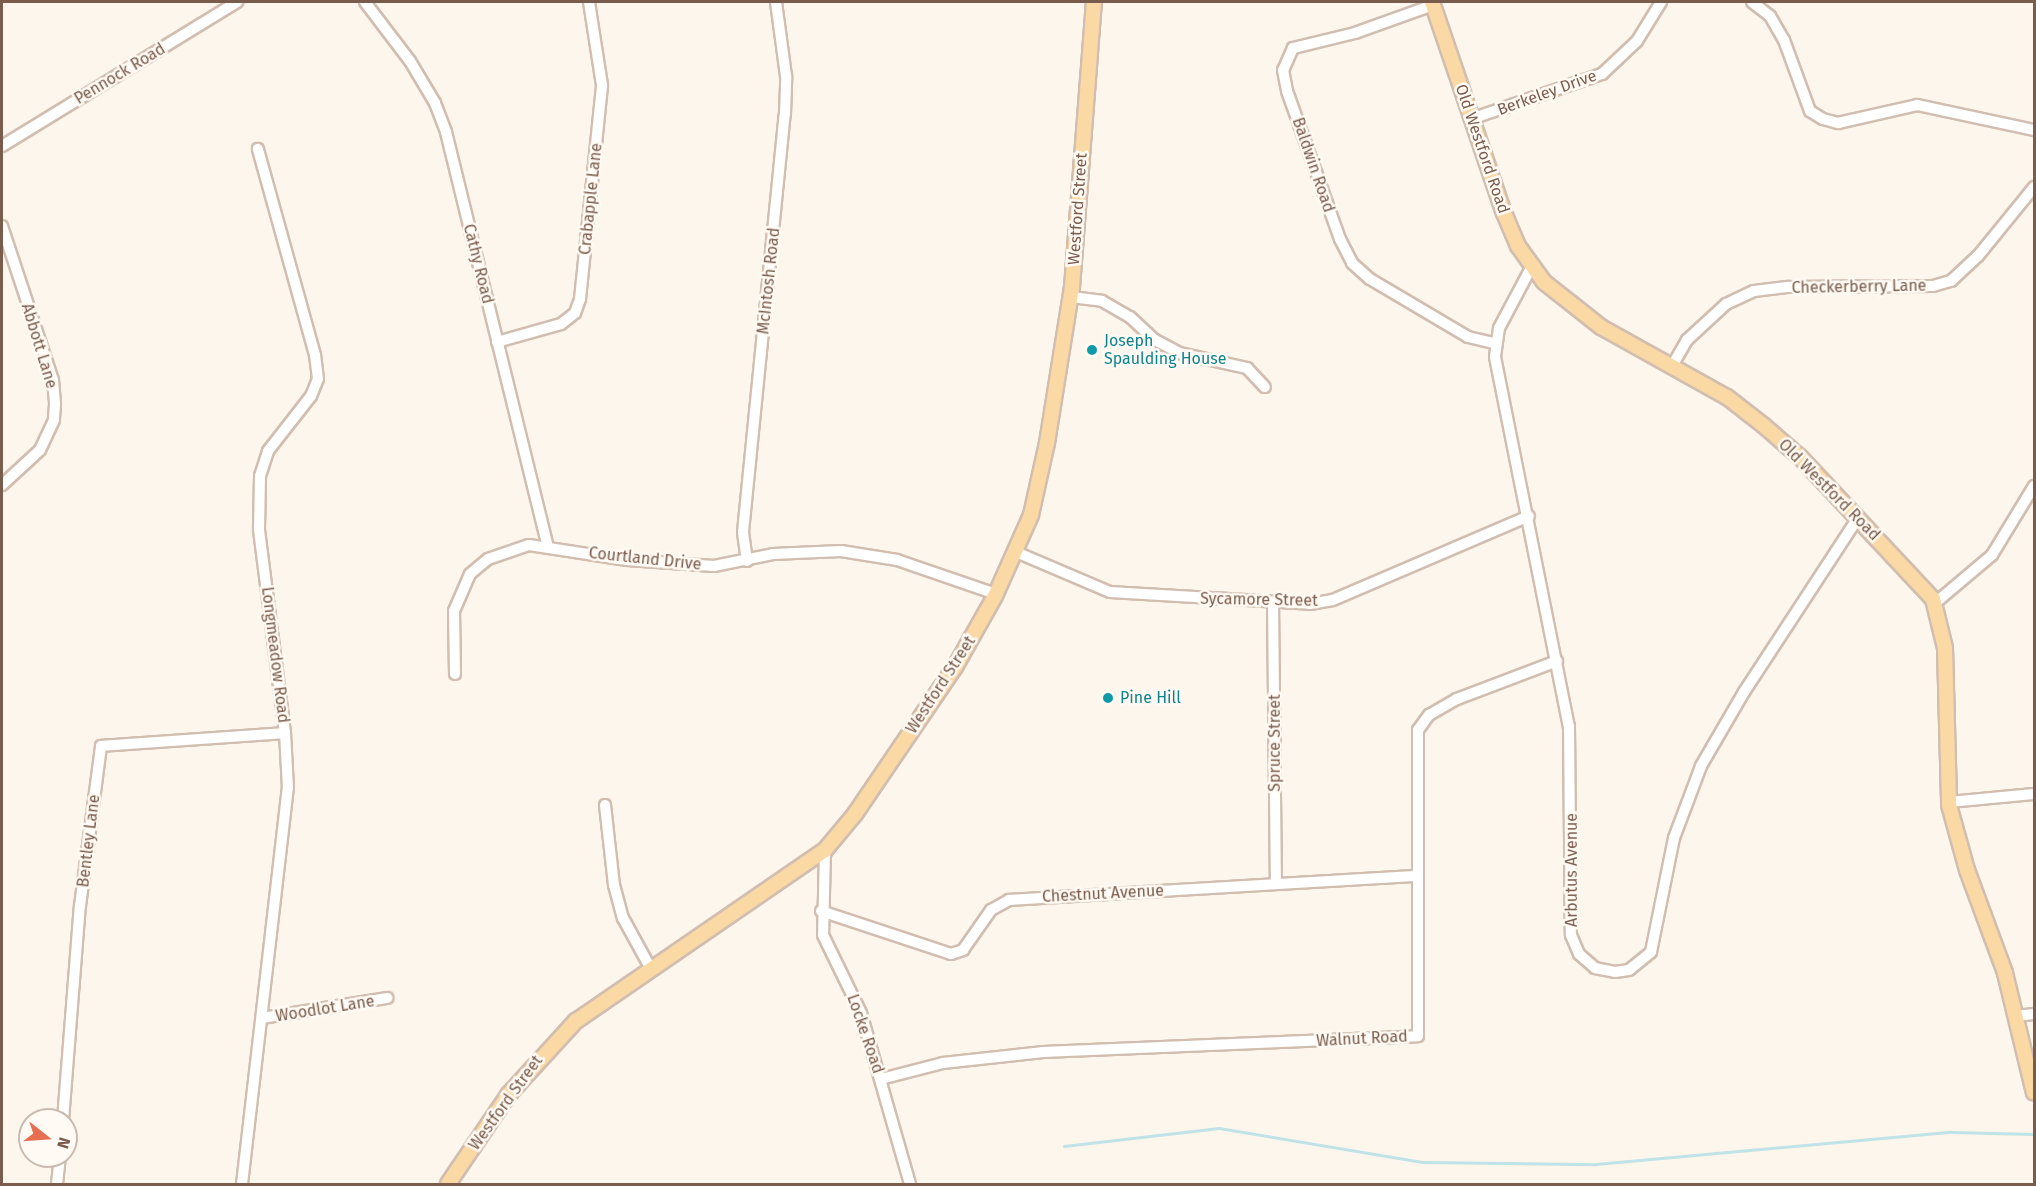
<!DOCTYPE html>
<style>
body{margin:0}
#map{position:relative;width:2036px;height:1186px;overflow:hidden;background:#fdf6ec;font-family:"Fira Sans",sans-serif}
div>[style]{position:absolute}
.stream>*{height:3px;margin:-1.5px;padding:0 1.5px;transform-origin:1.5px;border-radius:1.5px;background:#bfe3e8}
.roads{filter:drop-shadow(2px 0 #d1beb0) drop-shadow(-2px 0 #d1beb0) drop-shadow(0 2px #d1beb0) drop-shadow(0 -2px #d1beb0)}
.minor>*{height:10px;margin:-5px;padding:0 5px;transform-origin:5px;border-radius:5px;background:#fff}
.major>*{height:14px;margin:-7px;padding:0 7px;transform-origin:7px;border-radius:7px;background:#fbd9a5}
.dots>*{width:16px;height:16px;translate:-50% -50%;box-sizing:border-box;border:3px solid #fffaf3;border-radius:50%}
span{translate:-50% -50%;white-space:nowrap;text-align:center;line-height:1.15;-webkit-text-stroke:5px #fffaf3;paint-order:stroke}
.street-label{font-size:16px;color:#7a5c4d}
.culture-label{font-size:16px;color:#0d838f}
.left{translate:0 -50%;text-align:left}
.frame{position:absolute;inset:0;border:3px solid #7a5c4d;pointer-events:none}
.north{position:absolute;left:18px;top:1108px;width:60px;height:60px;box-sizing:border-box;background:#fffaf3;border:2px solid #cabbb1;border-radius:50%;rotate:107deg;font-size:16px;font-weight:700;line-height:24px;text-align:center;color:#7a5c4d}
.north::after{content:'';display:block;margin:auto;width:21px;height:27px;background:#e76f51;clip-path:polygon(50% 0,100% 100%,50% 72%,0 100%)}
</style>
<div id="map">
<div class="stream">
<div style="left:1064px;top:1146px;width:156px;rotate:-6.6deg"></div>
<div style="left:1219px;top:1128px;width:206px;rotate:9.5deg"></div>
<div style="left:1422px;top:1162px;width:174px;rotate:0.7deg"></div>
<div style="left:1596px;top:1164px;width:356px;rotate:-5.2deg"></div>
<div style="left:1951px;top:1132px;width:83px;rotate:1.4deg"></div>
</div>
<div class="roads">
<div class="minor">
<div style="left:365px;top:2px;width:74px;rotate:52.7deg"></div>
<div style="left:410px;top:61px;width:49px;rotate:59.2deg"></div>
<div style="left:435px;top:103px;width:31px;rotate:69deg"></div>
<div style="left:446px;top:132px;width:426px;rotate:76.2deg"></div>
<div style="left:1752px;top:2px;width:23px;rotate:38deg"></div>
<div style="left:1770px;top:16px;width:28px;rotate:60deg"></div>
<div style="left:1784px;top:40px;width:76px;rotate:69.9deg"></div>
<div style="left:1810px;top:111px;width:15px;rotate:32deg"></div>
<div style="left:1823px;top:119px;width:16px;rotate:15deg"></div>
<div style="left:1838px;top:123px;width:81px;rotate:-12.8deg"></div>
<div style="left:1917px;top:105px;width:120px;rotate:12.1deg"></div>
<div style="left:1433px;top:5px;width:83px;rotate:160.3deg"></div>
<div style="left:1355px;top:33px;width:64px;rotate:166.4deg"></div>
<div style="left:1293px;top:48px;width:24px;rotate:114deg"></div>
<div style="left:1283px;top:70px;width:21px;rotate:79deg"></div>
<div style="left:1287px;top:91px;width:157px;rotate:70.3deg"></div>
<div style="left:1340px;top:239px;width:27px;rotate:63deg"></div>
<div style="left:1352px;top:263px;width:24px;rotate:42deg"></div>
<div style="left:1370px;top:279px;width:114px;rotate:30.6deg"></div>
<div style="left:1468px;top:337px;width:28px;rotate:13deg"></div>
<div style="left:1471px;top:119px;width:139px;rotate:-19deg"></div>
<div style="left:1602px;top:74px;width:48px;rotate:-43.3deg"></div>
<div style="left:1637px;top:41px;width:46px;rotate:-58.4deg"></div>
<div style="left:2px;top:146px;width:276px;rotate:-31.5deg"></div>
<div style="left:2px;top:226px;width:162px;rotate:71.7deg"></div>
<div style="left:53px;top:380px;width:24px;rotate:85deg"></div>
<div style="left:55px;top:404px;width:16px;rotate:94deg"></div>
<div style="left:54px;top:420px;width:33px;rotate:115deg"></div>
<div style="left:40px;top:450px;width:52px;rotate:137.4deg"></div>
<div style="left:1532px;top:266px;width:70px;rotate:118deg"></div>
<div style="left:1499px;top:328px;width:29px;rotate:98deg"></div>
<div style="left:1495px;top:357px;width:376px;rotate:78.7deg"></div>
<div style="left:1569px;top:726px;width:209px;rotate:89.5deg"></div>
<div style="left:1571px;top:935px;width:21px;rotate:67deg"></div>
<div style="left:1579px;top:954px;width:21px;rotate:41deg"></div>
<div style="left:1595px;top:968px;width:20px;rotate:11deg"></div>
<div style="left:1615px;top:972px;width:14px;rotate:-8deg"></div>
<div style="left:1629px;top:970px;width:28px;rotate:-39deg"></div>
<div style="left:1651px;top:952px;width:116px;rotate:-78.6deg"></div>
<div style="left:1674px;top:838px;width:77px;rotate:-69.4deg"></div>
<div style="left:1701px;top:766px;width:86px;rotate:-59.8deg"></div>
<div style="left:1744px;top:692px;width:208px;rotate:-56.8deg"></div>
<div style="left:1071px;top:297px;width:31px;rotate:7deg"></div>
<div style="left:1102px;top:301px;width:32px;rotate:30deg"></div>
<div style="left:1130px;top:317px;width:34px;rotate:43deg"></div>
<div style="left:1155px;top:340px;width:27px;rotate:28deg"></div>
<div style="left:1179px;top:353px;width:70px;rotate:12.4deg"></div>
<div style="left:1247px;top:368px;width:26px;rotate:47deg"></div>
<div style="left:497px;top:342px;width:66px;rotate:-15.7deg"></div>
<div style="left:561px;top:324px;width:18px;rotate:-38deg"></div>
<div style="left:575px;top:313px;width:15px;rotate:-70deg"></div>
<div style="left:580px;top:299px;width:215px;rotate:-84.1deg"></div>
<div style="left:602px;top:85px;width:84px;rotate:-98.9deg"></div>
<div style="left:1672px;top:366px;width:30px;rotate:-60deg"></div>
<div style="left:1687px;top:340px;width:53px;rotate:-42.7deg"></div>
<div style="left:1726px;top:304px;width:31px;rotate:-25deg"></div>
<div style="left:1754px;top:291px;width:35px;rotate:-7deg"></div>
<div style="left:1789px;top:287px;width:144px;rotate:-0.4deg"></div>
<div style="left:1933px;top:286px;width:19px;rotate:-16deg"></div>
<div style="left:1951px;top:281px;width:37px;rotate:-43deg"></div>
<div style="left:1978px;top:256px;width:89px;rotate:-50.9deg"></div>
<div style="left:1016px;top:552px;width:102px;rotate:23.1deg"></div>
<div style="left:1110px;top:592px;width:200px;rotate:3.4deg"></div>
<div style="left:1310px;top:604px;width:23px;rotate:-10deg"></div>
<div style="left:1333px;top:600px;width:213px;rotate:-23.2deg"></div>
<div style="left:747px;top:561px;width:29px;rotate:-98deg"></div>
<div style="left:743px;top:532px;width:420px;rotate:-84.3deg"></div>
<div style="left:785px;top:114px;width:38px;rotate:-88deg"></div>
<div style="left:786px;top:76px;width:75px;rotate:-97.7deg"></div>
<div style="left:1273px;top:602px;width:282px;rotate:89.4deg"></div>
<div style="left:1934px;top:604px;width:76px;rotate:-40.2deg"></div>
<div style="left:1992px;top:555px;width:81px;rotate:-58.7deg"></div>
<div style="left:455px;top:674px;width:63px;rotate:-90.9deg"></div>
<div style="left:454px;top:611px;width:40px;rotate:-66.6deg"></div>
<div style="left:470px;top:574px;width:23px;rotate:-40deg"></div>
<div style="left:488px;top:559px;width:43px;rotate:-18.9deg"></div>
<div style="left:529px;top:545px;width:99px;rotate:8.7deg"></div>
<div style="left:627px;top:560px;width:87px;rotate:3.9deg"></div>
<div style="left:714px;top:566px;width:60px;rotate:-11.5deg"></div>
<div style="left:773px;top:554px;width:68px;rotate:-2.5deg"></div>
<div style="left:841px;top:551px;width:57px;rotate:9.1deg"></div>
<div style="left:897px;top:560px;width:105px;rotate:19deg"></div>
<div style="left:1949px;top:802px;width:85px;rotate:-5.4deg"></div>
<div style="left:605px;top:805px;width:81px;rotate:83.6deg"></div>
<div style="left:614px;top:885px;width:34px;rotate:75deg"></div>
<div style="left:623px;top:918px;width:58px;rotate:61.2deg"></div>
<div style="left:825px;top:850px;width:85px;rotate:91.3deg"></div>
<div style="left:823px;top:935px;width:87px;rotate:64deg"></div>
<div style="left:861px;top:1013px;width:178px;rotate:74deg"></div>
<div style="left:821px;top:911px;width:137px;rotate:18.3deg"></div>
<div style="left:951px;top:954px;width:13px;rotate:-18deg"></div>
<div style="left:963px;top:950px;width:49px;rotate:-55deg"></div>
<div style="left:991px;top:910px;width:21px;rotate:-29deg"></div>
<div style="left:1009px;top:900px;width:409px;rotate:-3.4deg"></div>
<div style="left:2015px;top:1016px;width:19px;rotate:-6deg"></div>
<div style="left:262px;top:1018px;width:127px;rotate:-9.1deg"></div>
<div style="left:881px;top:1079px;width:64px;rotate:-14.5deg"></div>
<div style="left:943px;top:1063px;width:101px;rotate:-6.3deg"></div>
<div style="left:1043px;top:1052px;width:375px;rotate:-2.4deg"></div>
<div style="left:1418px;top:1036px;width:306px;rotate:-90deg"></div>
<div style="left:1418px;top:730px;width:19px;rotate:-54deg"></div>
<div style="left:1429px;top:715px;width:32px;rotate:-30deg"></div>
<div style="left:1457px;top:699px;width:107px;rotate:-20.8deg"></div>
<div style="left:63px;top:1120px;width:215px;rotate:-85.5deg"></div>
<div style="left:80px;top:906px;width:161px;rotate:-82.5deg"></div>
<div style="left:101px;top:746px;width:184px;rotate:-4deg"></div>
<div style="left:57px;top:1184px;width:28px;rotate:-84deg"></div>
<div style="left:242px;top:1184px;width:399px;rotate:-83.4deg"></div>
<div style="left:288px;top:788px;width:55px;rotate:-93.1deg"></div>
<div style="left:285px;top:733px;width:206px;rotate:-97.3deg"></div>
<div style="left:259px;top:529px;width:53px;rotate:-88.9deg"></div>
<div style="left:260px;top:476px;width:26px;rotate:-72deg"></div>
<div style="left:268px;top:451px;width:70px;rotate:-52deg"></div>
<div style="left:311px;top:396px;width:18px;rotate:-68deg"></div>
<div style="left:318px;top:379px;width:24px;rotate:-97deg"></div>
<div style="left:315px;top:355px;width:214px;rotate:-105.5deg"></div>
</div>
<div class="major">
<div style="left:1432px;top:2px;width:223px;rotate:71.2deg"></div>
<div style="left:1504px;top:213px;width:36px;rotate:67deg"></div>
<div style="left:1518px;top:246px;width:44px;rotate:54.2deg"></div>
<div style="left:1544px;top:282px;width:73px;rotate:38.3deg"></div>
<div style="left:1601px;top:327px;width:144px;rotate:29.1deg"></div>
<div style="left:1727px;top:397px;width:46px;rotate:37.9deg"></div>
<div style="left:1763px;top:425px;width:50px;rotate:41deg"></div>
<div style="left:1801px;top:458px;width:193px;rotate:46.9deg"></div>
<div style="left:1933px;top:599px;width:50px;rotate:76.2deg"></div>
<div style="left:1945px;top:648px;width:157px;rotate:88.5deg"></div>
<div style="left:1949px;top:805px;width:67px;rotate:74.5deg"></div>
<div style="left:1967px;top:870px;width:110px;rotate:69.7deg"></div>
<div style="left:2005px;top:973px;width:123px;rotate:76.4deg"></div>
<div style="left:448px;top:1184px;width:109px;rotate:-55.9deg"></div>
<div style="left:509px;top:1094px;width:99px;rotate:-47.5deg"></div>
<div style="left:576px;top:1021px;width:302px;rotate:-34.5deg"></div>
<div style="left:825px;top:850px;width:47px;rotate:-50.2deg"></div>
<div style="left:855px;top:814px;width:178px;rotate:-55.8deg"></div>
<div style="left:955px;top:667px;width:81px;rotate:-60.6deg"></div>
<div style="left:995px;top:596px;width:89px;rotate:-66deg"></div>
<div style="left:1031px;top:515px;width:74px;rotate:-77.5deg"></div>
<div style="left:1047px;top:443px;width:158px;rotate:-80.9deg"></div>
<div style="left:1072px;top:287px;width:286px;rotate:-85.6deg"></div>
</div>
</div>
<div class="dots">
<div style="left:1092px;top:350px;background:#0f9aa8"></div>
<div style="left:1108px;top:698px;background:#0f9aa8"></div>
</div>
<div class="street-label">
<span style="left:120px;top:74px;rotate:-31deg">Pennock Road</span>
<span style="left:1547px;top:93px;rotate:-20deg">Berkeley Drive</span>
<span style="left:1482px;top:149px;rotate:71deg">Old Westford Road</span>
<span style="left:1313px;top:165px;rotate:71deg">Baldwin Road</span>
<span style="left:591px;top:199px;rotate:-84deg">Crabapple Lane</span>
<span style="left:1078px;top:209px;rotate:-86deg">Westford Street</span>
<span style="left:478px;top:264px;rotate:76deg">Cathy Road</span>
<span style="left:769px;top:281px;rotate:-84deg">McIntosh Road</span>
<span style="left:1859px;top:287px;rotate:-1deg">Checkerberry Lane</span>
<span style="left:39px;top:346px;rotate:73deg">Abbott Lane</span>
<span style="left:1829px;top:490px;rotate:45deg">Old Westford Road</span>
<span style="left:645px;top:559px;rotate:6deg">Courtland Drive</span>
<span style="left:1259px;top:600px;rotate:1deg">Sycamore Street</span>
<span style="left:275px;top:655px;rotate:83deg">Longmeadow Road</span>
<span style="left:941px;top:685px;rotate:-57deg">Westford Street</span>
<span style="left:1275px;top:743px;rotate:-90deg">Spruce Street</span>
<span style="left:89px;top:841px;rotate:-83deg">Bentley Lane</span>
<span style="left:1572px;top:870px;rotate:-90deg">Arbutus Avenue</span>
<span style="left:1103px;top:894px;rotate:-3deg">Chestnut Avenue</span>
<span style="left:325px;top:1009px;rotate:-9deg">Woodlot Lane</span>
<span style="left:865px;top:1034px;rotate:71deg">Locke Road</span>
<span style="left:1362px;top:1039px;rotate:-3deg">Walnut Road</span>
<span style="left:506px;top:1103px;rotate:-54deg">Westford Street</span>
</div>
<div class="culture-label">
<span class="left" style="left:1104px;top:350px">Joseph<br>Spaulding House</span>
<span class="left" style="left:1120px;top:698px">Pine Hill</span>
</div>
<div class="frame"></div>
<div class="north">N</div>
</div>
